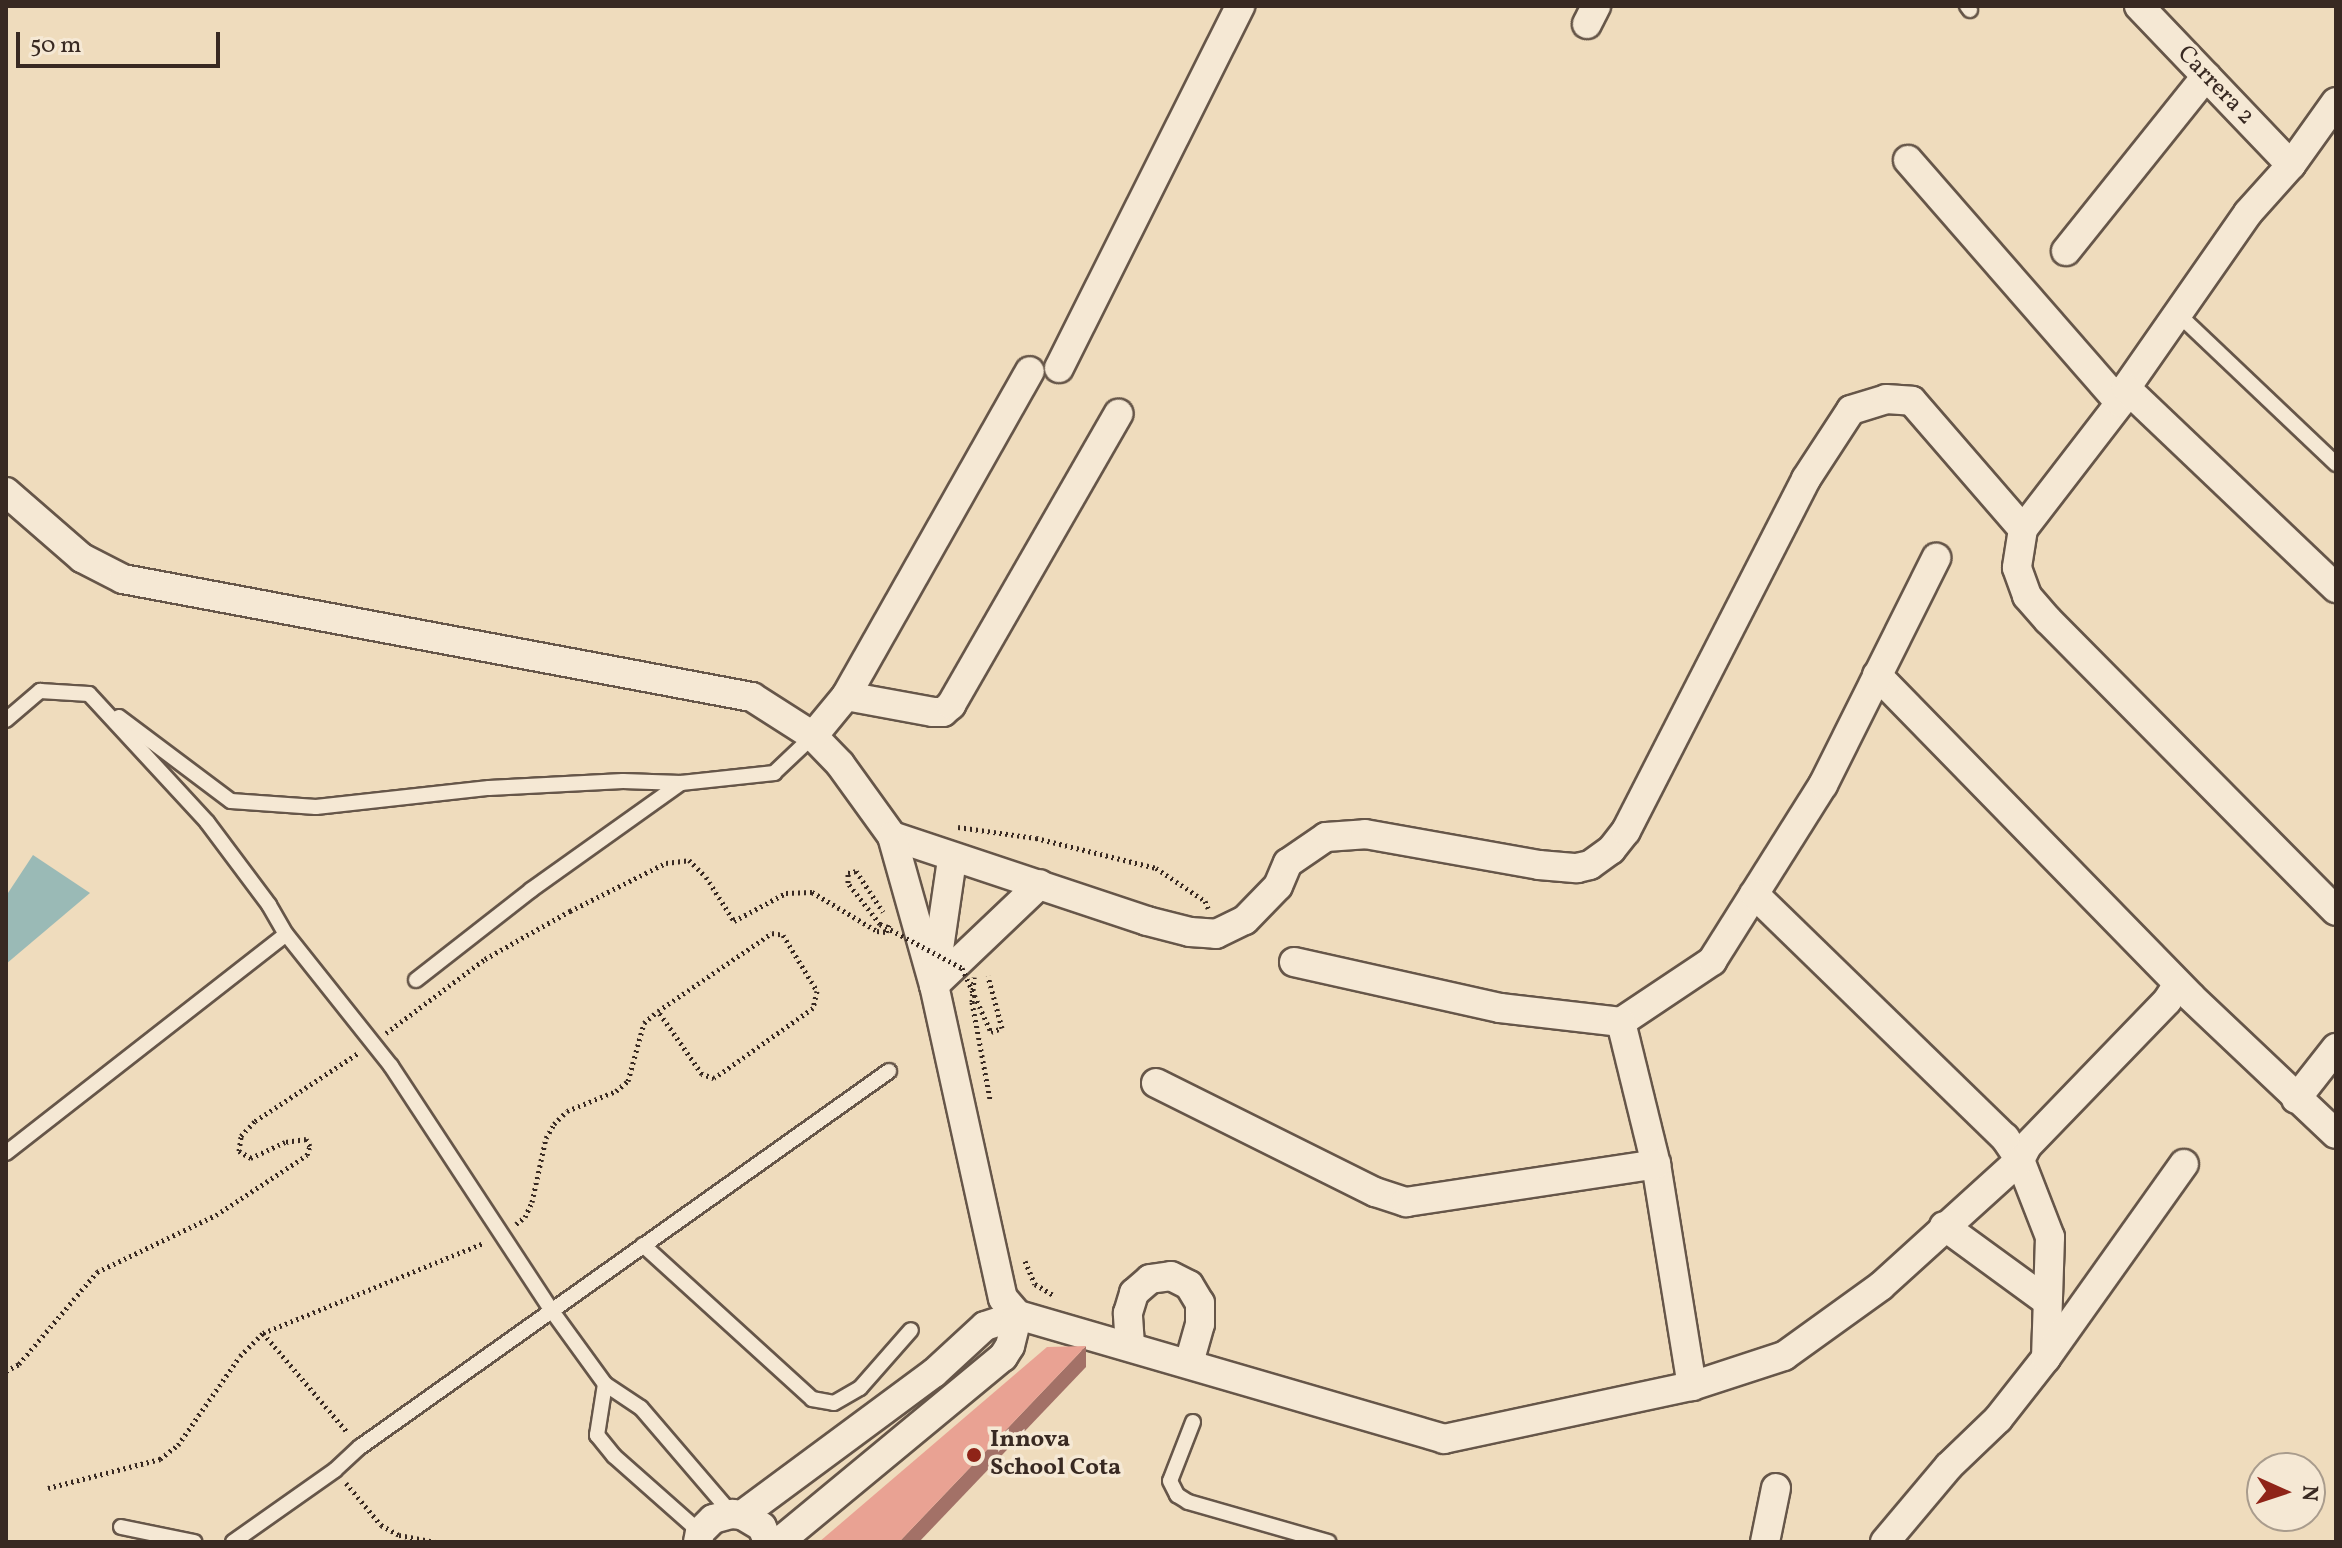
<!DOCTYPE html>
<style>
body{margin:0}
#map{position:relative;width:2342px;height:1548px;overflow:hidden;background:#efdcbd;font-family:Vollkorn,serif}
div>[style]{position:absolute}
.water>*{inset:0;background:#9abab6}
.path>*{height:5px;margin-top:-2.5px;transform-origin:0;background:repeating-linear-gradient(90deg,#382922 0 2px,transparent 0 6px)}
.roads{filter:drop-shadow(2px 0 #665649) drop-shadow(-2px 0 #665649) drop-shadow(0 2px #665649) drop-shadow(0 -2px #665649)}
.lane>*{height:14px;margin:-7px;padding:0 7px;transform-origin:7px;border-radius:7px;background:#f5e8d4}
.street>*{height:28px;margin:-14px;padding:0 14px;transform-origin:14px;border-radius:14px;background:#f5e8d4}
.path-bridge>*{height:5px;margin-top:-2.5px;transform-origin:0;background:repeating-linear-gradient(90deg,#382922 0 2px,transparent 0 6px)}
.shaded-wall>*{inset:0;background:#a37167}
.building>*{inset:0;background:#e9a293}
.dots>*{width:22px;height:22px;translate:-50% -50%;box-sizing:border-box;border:4px solid #f5e8d4;border-radius:50%}
span{translate:-50% -50%;white-space:nowrap;text-align:center;line-height:1.15;-webkit-text-stroke:7px #f5e8d4;paint-order:stroke}
.street-label{font-size:24px;color:#382922}
.poi-label{font-size:24px;color:#382922;font-weight:700}
.left{translate:0 -50%;text-align:left}
.frame{position:absolute;inset:0;border:8px solid #382922;pointer-events:none}
.north{position:absolute;left:2246px;top:1452px;width:80px;height:80px;box-sizing:border-box;background:#f5e8d4;border:2px solid #a99c8d;border-radius:50%;rotate:93deg;font-size:22px;font-weight:700;line-height:32px;text-align:center;color:#382922}
.north::after{content:'';display:block;margin:auto;width:28px;height:36px;background:#8f2418;clip-path:polygon(50% 0,100% 100%,50% 72%,0 100%)}
.scale{position:absolute;left:16px;top:32px;width:204px;height:36px;box-sizing:border-box;border:4px solid #382922;border-top:0;padding-left:10px;font-size:24px;line-height:28px;white-space:nowrap;color:#382922;-webkit-text-stroke:6px #f5e8d4;paint-order:stroke}
</style>
<div id="map">
<div class="water">
<div style="clip-path:polygon(33px 855px,90px 893px,6px 964px,6px 896px)"></div>
</div>
<div class="path">
<div style="left:958px;top:827px;width:79px;rotate:8deg"></div>
<div style="left:1036px;top:838px;width:124px;rotate:14deg"></div>
<div style="left:1156px;top:868px;width:59px;rotate:34deg"></div>
<div style="left:1205px;top:901px;width:8px;rotate:67deg"></div>
<div style="left:880px;top:924px;width:52px;rotate:-128deg"></div>
<div style="left:848px;top:883px;width:10px;rotate:-90deg"></div>
<div style="left:848px;top:873px;width:8px;rotate:-14deg"></div>
<div style="left:856px;top:871px;width:49px;rotate:56.6deg"></div>
<div style="left:972px;top:1002px;width:99px;rotate:79.5deg"></div>
<div style="left:386px;top:1033px;width:124px;rotate:-36.8deg"></div>
<div style="left:485px;top:959px;width:98px;rotate:-29.5deg"></div>
<div style="left:570px;top:911px;width:107px;rotate:-26.6deg"></div>
<div style="left:666px;top:863px;width:23px;rotate:-7deg"></div>
<div style="left:689px;top:860px;width:24px;rotate:45deg"></div>
<div style="left:706px;top:877px;width:52px;rotate:57.5deg"></div>
<div style="left:734px;top:921px;width:59px;rotate:-28.3deg"></div>
<div style="left:786px;top:893px;width:26px;rotate:-2deg"></div>
<div style="left:812px;top:892px;width:76px;rotate:31deg"></div>
<div style="left:877px;top:931px;width:9px;rotate:6deg"></div>
<div style="left:886px;top:932px;width:8px;rotate:-67deg"></div>
<div style="left:516px;top:1224px;width:11px;rotate:-38deg"></div>
<div style="left:525px;top:1217px;width:17px;rotate:-65deg"></div>
<div style="left:532px;top:1202px;width:66px;rotate:-77.7deg"></div>
<div style="left:546px;top:1138px;width:16px;rotate:-60deg"></div>
<div style="left:554px;top:1124px;width:18px;rotate:-45deg"></div>
<div style="left:567px;top:1111px;width:53px;rotate:-22.2deg"></div>
<div style="left:616px;top:1091px;width:16px;rotate:-40deg"></div>
<div style="left:628px;top:1081px;width:60px;rotate:-74.6deg"></div>
<div style="left:644px;top:1023px;width:18px;rotate:-41deg"></div>
<div style="left:658px;top:1011px;width:138px;rotate:-34.4deg"></div>
<div style="left:772px;top:933px;width:11px;rotate:10deg"></div>
<div style="left:783px;top:935px;width:66px;rotate:58.7deg"></div>
<div style="left:817px;top:991px;width:17px;rotate:103deg"></div>
<div style="left:813px;top:1008px;width:121px;rotate:144.7deg"></div>
<div style="left:714px;top:1078px;width:13px;rotate:-162deg"></div>
<div style="left:702px;top:1074px;width:77px;rotate:-124.9deg"></div>
<div style="left:1025px;top:1261px;width:25px;rotate:67deg"></div>
<div style="left:1035px;top:1284px;width:21px;rotate:31deg"></div>
<div style="left:263px;top:1333px;width:131px;rotate:49.6deg"></div>
<div style="left:6px;top:1371px;width:15px;rotate:-28deg"></div>
<div style="left:19px;top:1364px;width:121px;rotate:-49.7deg"></div>
<div style="left:97px;top:1272px;width:132px;rotate:-25.6deg"></div>
<div style="left:216px;top:1215px;width:109px;rotate:-33.4deg"></div>
<div style="left:307px;top:1155px;width:9px;rotate:-72deg"></div>
<div style="left:310px;top:1146px;width:8px;rotate:-120deg"></div>
<div style="left:306px;top:1139px;width:21px;rotate:172deg"></div>
<div style="left:285px;top:1142px;width:38px;rotate:155deg"></div>
<div style="left:251px;top:1158px;width:14px;rotate:-150deg"></div>
<div style="left:239px;top:1151px;width:15px;rotate:-82deg"></div>
<div style="left:241px;top:1136px;width:21px;rotate:-47deg"></div>
<div style="left:255px;top:1121px;width:123px;rotate:-33.4deg"></div>
<div style="left:346px;top:1483px;width:55px;rotate:50.2deg"></div>
<div style="left:381px;top:1525px;width:21px;rotate:29deg"></div>
<div style="left:399px;top:1535px;width:38px;rotate:11deg"></div>
<div style="left:48px;top:1488px;width:116px;rotate:-14.5deg"></div>
<div style="left:160px;top:1459px;width:23px;rotate:-38deg"></div>
<div style="left:178px;top:1445px;width:108px;rotate:-55.1deg"></div>
<div style="left:240px;top:1356px;width:33px;rotate:-45deg"></div>
<div style="left:263px;top:1333px;width:239px;rotate:-22.2deg"></div>
</div>
<div class="roads">
<div class="lane">
<div style="left:1967px;top:6px;width:5px;rotate:53deg"></div>
<div style="left:2178px;top:314px;width:218px;rotate:43.5deg"></div>
<div style="left:119px;top:717px;width:140px;rotate:36.9deg"></div>
<div style="left:231px;top:801px;width:85px;rotate:4deg"></div>
<div style="left:316px;top:807px;width:174px;rotate:-6.3deg"></div>
<div style="left:489px;top:788px;width:134px;rotate:-3deg"></div>
<div style="left:623px;top:781px;width:58px;rotate:2deg"></div>
<div style="left:6px;top:720px;width:45px;rotate:-40.5deg"></div>
<div style="left:40px;top:691px;width:49px;rotate:3.5deg"></div>
<div style="left:89px;top:694px;width:174px;rotate:47.3deg"></div>
<div style="left:207px;top:822px;width:104px;rotate:53.2deg"></div>
<div style="left:269px;top:905px;width:34px;rotate:60deg"></div>
<div style="left:286px;top:934px;width:169px;rotate:51.5deg"></div>
<div style="left:391px;top:1066px;width:293px;rotate:56.7deg"></div>
<div style="left:552px;top:1311px;width:90px;rotate:54deg"></div>
<div style="left:605px;top:1384px;width:43px;rotate:33.7deg"></div>
<div style="left:641px;top:1408px;width:140px;rotate:49.4deg"></div>
<div style="left:416px;top:980px;width:146px;rotate:-38deg"></div>
<div style="left:531px;top:890px;width:184px;rotate:-35.5deg"></div>
<div style="left:681px;top:783px;width:94px;rotate:-6.1deg"></div>
<div style="left:774px;top:773px;width:54px;rotate:-43.5deg"></div>
<div style="left:6px;top:1153px;width:355px;rotate:-38deg"></div>
<div style="left:643px;top:1245px;width:229px;rotate:42.3deg"></div>
<div style="left:812px;top:1399px;width:22px;rotate:10deg"></div>
<div style="left:834px;top:1403px;width:30px;rotate:-30deg"></div>
<div style="left:860px;top:1388px;width:77px;rotate:-48.7deg"></div>
<div style="left:605px;top:1384px;width:52px;rotate:98.9deg"></div>
<div style="left:597px;top:1435px;width:27px;rotate:51deg"></div>
<div style="left:614px;top:1456px;width:115px;rotate:41.5deg"></div>
<div style="left:1193px;top:1422px;width:63px;rotate:111.3deg"></div>
<div style="left:1170px;top:1481px;width:16px;rotate:63deg"></div>
<div style="left:1177px;top:1495px;width:13px;rotate:32deg"></div>
<div style="left:1188px;top:1502px;width:146px;rotate:15.9deg"></div>
<div style="left:121px;top:1527px;width:75px;rotate:11.6deg"></div>
<div style="left:233px;top:1542px;width:125px;rotate:-35.2deg"></div>
<div style="left:335px;top:1470px;width:34px;rotate:-43deg"></div>
<div style="left:360px;top:1447px;width:649px;rotate:-35.4deg"></div>
</div>
<div class="street">
<div style="left:2139px;top:6px;width:220px;rotate:46.3deg"></div>
<div style="left:1587px;top:24px;width:20px;rotate:-63deg"></div>
<div style="left:2336px;top:102px;width:77px;rotate:125.5deg"></div>
<div style="left:2291px;top:165px;width:64px;rotate:131.9deg"></div>
<div style="left:2248px;top:213px;width:213px;rotate:124.9deg"></div>
<div style="left:2126px;top:388px;width:16px;rotate:112deg"></div>
<div style="left:2120px;top:403px;width:159px;rotate:127.6deg"></div>
<div style="left:2023px;top:529px;width:39px;rotate:99deg"></div>
<div style="left:2017px;top:568px;width:30px;rotate:70deg"></div>
<div style="left:2027px;top:596px;width:32px;rotate:49deg"></div>
<div style="left:2048px;top:620px;width:409px;rotate:45.3deg"></div>
<div style="left:1908px;top:160px;width:322px;rotate:48.9deg"></div>
<div style="left:2066px;top:251px;width:224px;rotate:-51.3deg"></div>
<div style="left:1059px;top:368px;width:405px;rotate:-63.4deg"></div>
<div style="left:2126px;top:388px;width:290px;rotate:43.6deg"></div>
<div style="left:6px;top:492px;width:101px;rotate:41deg"></div>
<div style="left:82px;top:558px;width:46px;rotate:27.1deg"></div>
<div style="left:123px;top:579px;width:640px;rotate:10.63deg"></div>
<div style="left:752px;top:697px;width:72px;rotate:32.6deg"></div>
<div style="left:813px;top:736px;width:39px;rotate:46deg"></div>
<div style="left:840px;top:764px;width:89px;rotate:54.2deg"></div>
<div style="left:892px;top:836px;width:269px;rotate:18.4deg"></div>
<div style="left:1147px;top:921px;width:44px;rotate:14.3deg"></div>
<div style="left:1190px;top:932px;width:26px;rotate:4deg"></div>
<div style="left:1216px;top:934px;width:32px;rotate:-26deg"></div>
<div style="left:1245px;top:920px;width:47px;rotate:-45.9deg"></div>
<div style="left:1278px;top:886px;width:25px;rotate:-67deg"></div>
<div style="left:1288px;top:863px;width:46px;rotate:-34.4deg"></div>
<div style="left:1326px;top:837px;width:39px;rotate:-4deg"></div>
<div style="left:1365px;top:834px;width:177px;rotate:10.1deg"></div>
<div style="left:1539px;top:865px;width:38px;rotate:5deg"></div>
<div style="left:1577px;top:868px;width:13px;rotate:-13deg"></div>
<div style="left:1590px;top:865px;width:26px;rotate:-36deg"></div>
<div style="left:1611px;top:850px;width:24px;rotate:-52deg"></div>
<div style="left:1626px;top:831px;width:395px;rotate:-62.9deg"></div>
<div style="left:1806px;top:479px;width:82px;rotate:-56.9deg"></div>
<div style="left:1851px;top:410px;width:37px;rotate:-17deg"></div>
<div style="left:1886px;top:399px;width:26px;rotate:4deg"></div>
<div style="left:1912px;top:401px;width:169px;rotate:49.1deg"></div>
<div style="left:1877px;top:675px;width:450px;rotate:45.7deg"></div>
<div style="left:2191px;top:997px;width:199px;rotate:43.4deg"></div>
<div style="left:846px;top:696px;width:373px;rotate:-60.5deg"></div>
<div style="left:813px;top:736px;width:52px;rotate:-50.5deg"></div>
<div style="left:846px;top:696px;width:88px;rotate:10.4deg"></div>
<div style="left:933px;top:712px;width:10px"></div>
<div style="left:943px;top:712px;width:11px;rotate:-41deg"></div>
<div style="left:951px;top:705px;width:336px;rotate:-60.1deg"></div>
<div style="left:892px;top:836px;width:155px;rotate:74.3deg"></div>
<div style="left:934px;top:985px;width:321px;rotate:77.6deg"></div>
<div style="left:1003px;top:1298px;width:23px;rotate:49deg"></div>
<div style="left:1294px;top:962px;width:211px;rotate:12.6deg"></div>
<div style="left:1500px;top:1008px;width:122px;rotate:6.6deg"></div>
<div style="left:1621px;top:1022px;width:110px;rotate:-33.8deg"></div>
<div style="left:1712px;top:961px;width:208px;rotate:-57.8deg"></div>
<div style="left:1823px;top:785px;width:254px;rotate:-63.5deg"></div>
<div style="left:935px;top:976px;width:118px;rotate:-81.7deg"></div>
<div style="left:934px;top:985px;width:146px;rotate:-43.6deg"></div>
<div style="left:1621px;top:1022px;width:146px;rotate:76.2deg"></div>
<div style="left:1656px;top:1164px;width:225px;rotate:80.8deg"></div>
<div style="left:1156px;top:1083px;width:245px;rotate:26.5deg"></div>
<div style="left:1375px;top:1192px;width:33px;rotate:18deg"></div>
<div style="left:1406px;top:1202px;width:253px;rotate:-8.6deg"></div>
<div style="left:2296px;top:1099px;width:65px;rotate:-51.9deg"></div>
<div style="left:1944px;top:1226px;width:127px;rotate:36.1deg"></div>
<div style="left:1130px;top:1345px;width:32px;rotate:-94deg"></div>
<div style="left:1128px;top:1313px;width:21px;rotate:-73deg"></div>
<div style="left:1134px;top:1293px;width:21px;rotate:-41deg"></div>
<div style="left:1150px;top:1279px;width:21px;rotate:-8deg"></div>
<div style="left:1171px;top:1276px;width:20px;rotate:27deg"></div>
<div style="left:1189px;top:1285px;width:21px;rotate:59deg"></div>
<div style="left:1200px;top:1303px;width:21px;rotate:90deg"></div>
<div style="left:1200px;top:1324px;width:41px;rotate:105.8deg"></div>
<div style="left:2046px;top:1358px;width:121px;rotate:-88.1deg"></div>
<div style="left:2050px;top:1237px;width:83px;rotate:-111.3deg"></div>
<div style="left:2020px;top:1160px;width:16px;rotate:-63deg"></div>
<div style="left:2027px;top:1146px;width:202px;rotate:-46deg"></div>
<div style="left:2167px;top:1001px;width:20px;rotate:-57deg"></div>
<div style="left:742px;top:1515px;width:239px;rotate:-36.5deg"></div>
<div style="left:934px;top:1373px;width:69px;rotate:-42.7deg"></div>
<div style="left:985px;top:1326px;width:35px;rotate:-18deg"></div>
<div style="left:1018px;top:1315px;width:444px;rotate:16.2deg"></div>
<div style="left:1444px;top:1439px;width:254px;rotate:-12.1deg"></div>
<div style="left:1692px;top:1386px;width:97px;rotate:-18.1deg"></div>
<div style="left:1784px;top:1356px;width:120px;rotate:-35.8deg"></div>
<div style="left:1881px;top:1286px;width:188px;rotate:-42.2deg"></div>
<div style="left:2020px;top:1160px;width:27px;rotate:-124deg"></div>
<div style="left:2005px;top:1138px;width:350px;rotate:-135.8deg"></div>
<div style="left:698px;top:1542px;width:10px;rotate:-79deg"></div>
<div style="left:700px;top:1532px;width:18px;rotate:-45deg"></div>
<div style="left:713px;top:1519px;width:20px;rotate:-15deg"></div>
<div style="left:732px;top:1514px;width:10px;rotate:6deg"></div>
<div style="left:742px;top:1515px;width:23px;rotate:31deg"></div>
<div style="left:762px;top:1527px;width:16px;rotate:68deg"></div>
<div style="left:779px;top:1542px;width:291px;rotate:-39.6deg"></div>
<div style="left:1003px;top:1357px;width:13px;rotate:-58deg"></div>
<div style="left:1010px;top:1346px;width:32px;rotate:-76deg"></div>
<div style="left:1765px;top:1542px;width:55px;rotate:-78.5deg"></div>
<div style="left:1885px;top:1542px;width:99px;rotate:-49.9deg"></div>
<div style="left:1949px;top:1466px;width:68px;rotate:-43.8deg"></div>
<div style="left:1998px;top:1419px;width:78px;rotate:-51.8deg"></div>
<div style="left:2046px;top:1358px;width:238px;rotate:-54.6deg"></div>
</div>
</div>
<div class="path-bridge">
<div style="left:880px;top:924px;width:93px;rotate:28.2deg"></div>
<div style="left:962px;top:968px;width:70px;rotate:65.6deg"></div>
<div style="left:991px;top:1032px;width:12px;rotate:-20deg"></div>
<div style="left:1002px;top:1028px;width:54px;rotate:-105.1deg"></div>
<div style="left:972px;top:1002px;width:25px;rotate:-85deg"></div>
</div>
<div class="shaded-wall">
<div style="clip-path:polygon(1086px 1346px,1086px 1367px,919px 1542px,899px 1542px)"></div>
</div>
<div class="building">
<div style="clip-path:polygon(1086px 1346px,899px 1542px,819px 1542px,1047px 1347px)"></div>
</div>
<div class="dots">
<div style="left:974px;top:1455px;background:#8f2418"></div>
</div>
<div class="street-label">
<span style="left:2215px;top:86px;rotate:46deg">Carrera 2</span>
</div>
<div class="poi-label">
<span class="left" style="left:990px;top:1455px">Innova<br>School Cota</span>
</div>
<div class="frame"></div>
<div class="north">N</div>
<div class="scale">50 m</div>
</div>
